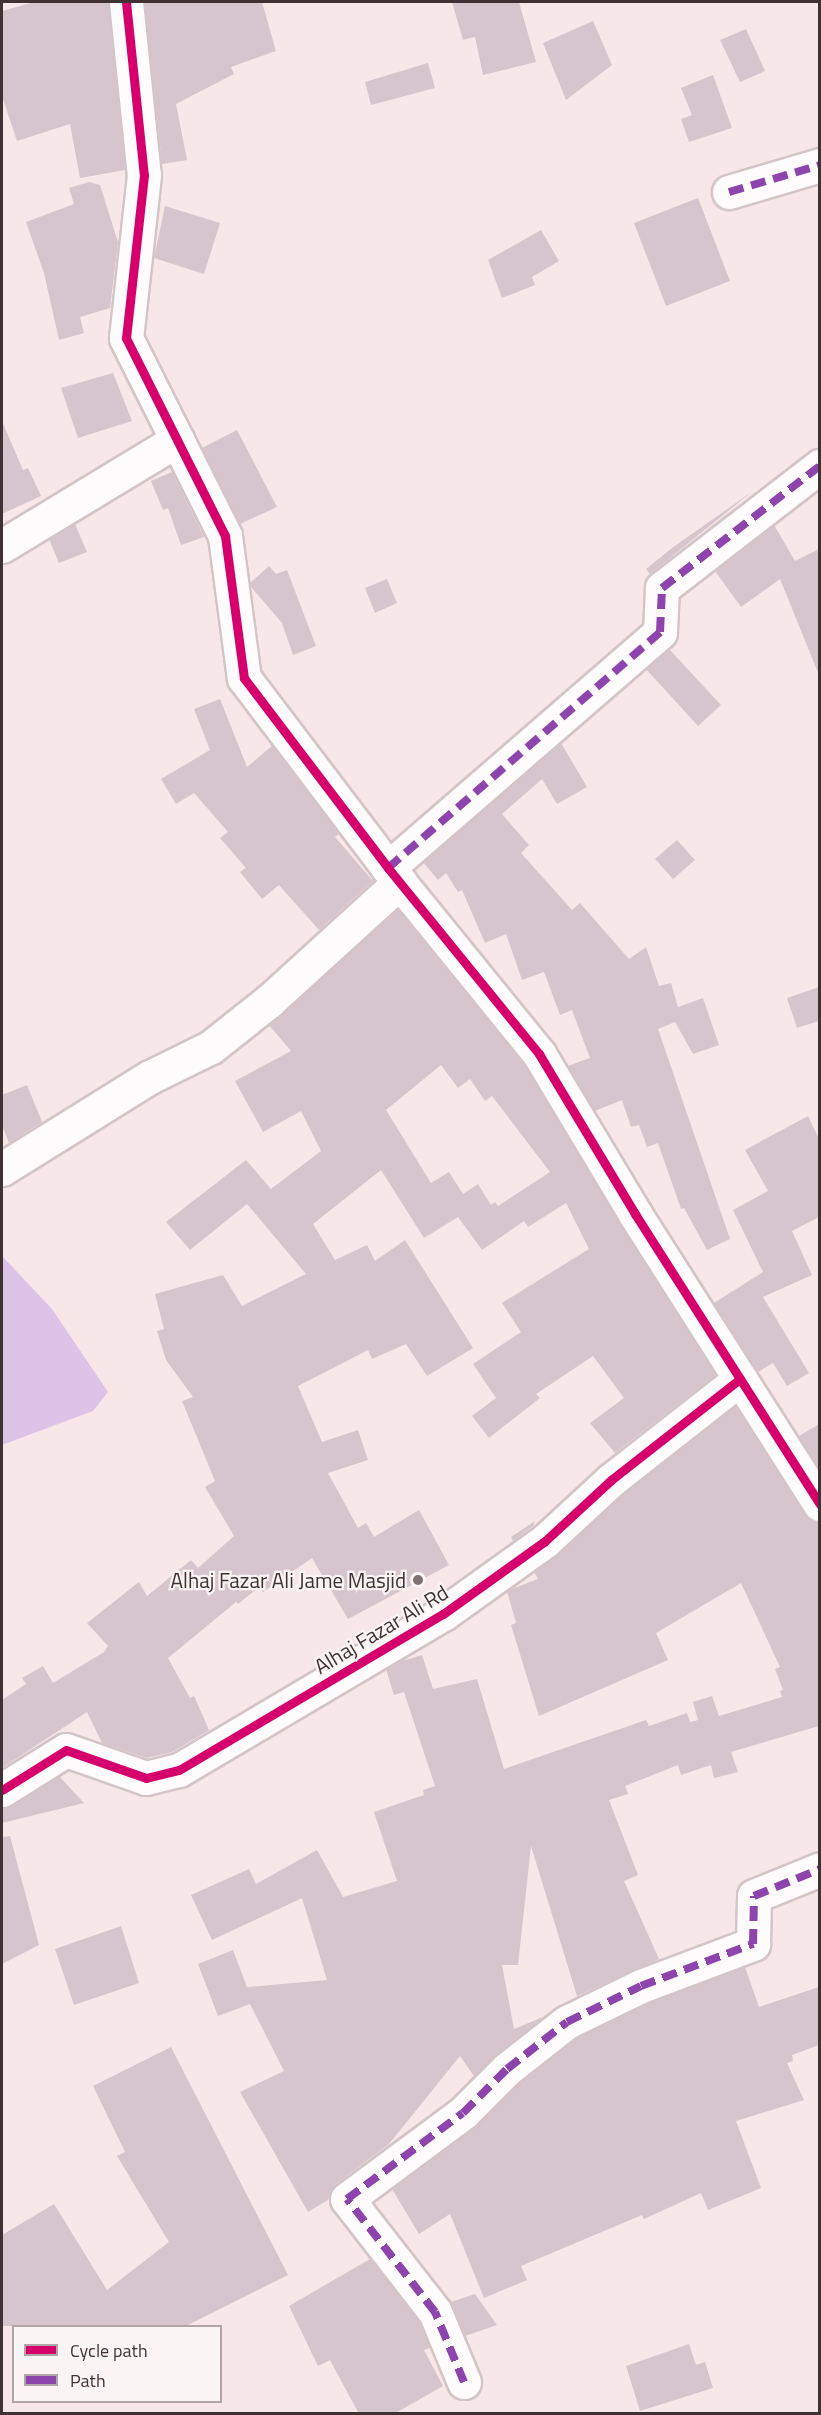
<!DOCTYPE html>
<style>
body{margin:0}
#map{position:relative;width:821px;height:2415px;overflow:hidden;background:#f7e7e9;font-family:"Titillium Web",sans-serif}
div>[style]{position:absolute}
.water>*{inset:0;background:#dcc4e8}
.building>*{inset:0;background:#d6c5cd}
.roads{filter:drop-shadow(2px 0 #d3c5c7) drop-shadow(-2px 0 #d3c5c7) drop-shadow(0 2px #d3c5c7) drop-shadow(0 -2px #d3c5c7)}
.minor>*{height:33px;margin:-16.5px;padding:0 16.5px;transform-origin:16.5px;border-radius:16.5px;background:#fefbfc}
.quiet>*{height:8px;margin-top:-4px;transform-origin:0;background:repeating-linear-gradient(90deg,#8e44ad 0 15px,transparent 0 23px)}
.cycleway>*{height:9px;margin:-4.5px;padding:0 4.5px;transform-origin:4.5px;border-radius:4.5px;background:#d6006c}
.dots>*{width:16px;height:16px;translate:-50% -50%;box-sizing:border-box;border:3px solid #fbf4f5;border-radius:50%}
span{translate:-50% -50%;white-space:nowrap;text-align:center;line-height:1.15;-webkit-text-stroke:4.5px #fbf4f5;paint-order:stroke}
.poi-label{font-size:21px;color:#403234}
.right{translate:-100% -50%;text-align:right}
.street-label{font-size:21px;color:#403234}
.frame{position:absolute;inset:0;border:3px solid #403234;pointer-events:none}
.legend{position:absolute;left:12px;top:2325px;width:210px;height:78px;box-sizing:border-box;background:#fbf4f5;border:2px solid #b0a6a8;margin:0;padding:8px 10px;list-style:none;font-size:18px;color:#403234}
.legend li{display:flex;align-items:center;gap:12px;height:30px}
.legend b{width:30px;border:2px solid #b0a6a8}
</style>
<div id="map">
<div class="water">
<div style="clip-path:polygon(2px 1256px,52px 1309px,108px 1392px,93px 1411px,2px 1445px)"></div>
</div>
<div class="building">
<div style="clip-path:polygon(34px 2px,108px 2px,125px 170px,80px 178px,70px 124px,17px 141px,2px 96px,2px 11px)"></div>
<div style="clip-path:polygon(145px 2px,262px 2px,276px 51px,231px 67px,234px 74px,176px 104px,187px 160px,162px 164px)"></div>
<div style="clip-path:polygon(452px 2px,519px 2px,536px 62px,483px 75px,475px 37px,463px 40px)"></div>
<div style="clip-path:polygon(593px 21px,612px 65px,566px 100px,543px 43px)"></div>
<div style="clip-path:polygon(746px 29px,765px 71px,740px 82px,720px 40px)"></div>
<div style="clip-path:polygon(428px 63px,435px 88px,371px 105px,365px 82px)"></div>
<div style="clip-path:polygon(713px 75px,732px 128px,689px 142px,681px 119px,692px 115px,681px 88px)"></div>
<div style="clip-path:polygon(89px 182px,100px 185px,118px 242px,110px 308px,80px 317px,84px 333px,59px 340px,44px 273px,26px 222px,74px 204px,69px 188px)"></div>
<div style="clip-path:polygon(698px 198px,730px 281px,666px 306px,634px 223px)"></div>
<div style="clip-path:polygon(165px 206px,220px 223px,204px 274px,154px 258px)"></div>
<div style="clip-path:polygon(541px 230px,559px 261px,532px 277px,535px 285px,502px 298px,488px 260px)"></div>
<div style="clip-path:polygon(113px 373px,132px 421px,78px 438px,61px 388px)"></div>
<div style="clip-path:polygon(2px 421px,23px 470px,28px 468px,41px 496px,2px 514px)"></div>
<div style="clip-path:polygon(237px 430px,277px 507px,240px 524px,202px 448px)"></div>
<div style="clip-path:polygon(172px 472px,204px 537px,181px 545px,168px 508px,163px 510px,151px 481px)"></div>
<div style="clip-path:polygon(753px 491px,650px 574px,646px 569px,672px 548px)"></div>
<div style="clip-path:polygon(75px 524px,87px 552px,59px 563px,49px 539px)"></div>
<div style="clip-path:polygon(774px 525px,795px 561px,819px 549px,819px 675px,780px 579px,741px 607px,715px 571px)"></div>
<div style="clip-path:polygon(269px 566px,276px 574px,287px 570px,316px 646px,293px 655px,282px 623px,251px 587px,250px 583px)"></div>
<div style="clip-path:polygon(387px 579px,397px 603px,375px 613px,365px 588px)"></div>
<div style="clip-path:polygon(669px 649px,721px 705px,698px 726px,646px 669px)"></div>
<div style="clip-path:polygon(220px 699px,247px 767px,272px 746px,339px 834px,335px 837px,373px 881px,319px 930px,279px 885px,262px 899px,240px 872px,246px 868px,220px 838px,228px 832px,194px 793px,176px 804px,161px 779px,210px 750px,194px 709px)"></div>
<div style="clip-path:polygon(561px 743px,587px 787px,557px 804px,542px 779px,502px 814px,529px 845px,521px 853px,572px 910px,580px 903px,629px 959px,646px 947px,659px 986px,671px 983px,678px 1007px,703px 998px,719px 1045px,693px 1054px,675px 1022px,658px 1029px,730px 1239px,707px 1250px,684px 1208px,681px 1209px,658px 1143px,647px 1147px,639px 1125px,631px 1127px,622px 1100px,595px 1111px,568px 1066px,590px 1058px,572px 1010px,560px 1015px,544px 972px,522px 980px,506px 934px,485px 943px,462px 890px,458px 892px,446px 873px,438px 880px,423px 862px)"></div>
<div style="clip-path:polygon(677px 840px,695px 860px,673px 879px,655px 859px)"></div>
<div style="clip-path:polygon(evenodd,398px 910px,524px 1065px,715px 1375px,615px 1453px,590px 1423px,624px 1398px,593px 1356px,536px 1394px,540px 1398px,489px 1438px,472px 1416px,496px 1398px,473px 1364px,521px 1332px,502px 1303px,589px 1249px,566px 1203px,528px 1227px,524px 1221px,482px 1250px,458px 1217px,424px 1238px,381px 1170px,313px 1224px,335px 1260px,367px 1245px,375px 1261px,405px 1240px,473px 1348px,427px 1376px,406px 1344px,372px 1359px,368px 1350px,298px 1386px,322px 1442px,358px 1430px,368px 1460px,328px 1473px,358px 1528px,366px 1523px,374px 1537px,419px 1510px,449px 1565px,348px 1619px,312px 1558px,263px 1592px,259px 1587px,238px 1604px,236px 1602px,168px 1658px,190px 1698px,194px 1696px,209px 1730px,172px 1752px,147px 1758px,102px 1743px,87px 1712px,2px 1768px,2px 1700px,26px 1684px,22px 1678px,43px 1666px,53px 1683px,104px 1652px,108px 1646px,87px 1623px,139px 1582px,147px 1596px,191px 1560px,198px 1568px,234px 1536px,205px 1487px,215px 1481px,182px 1401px,193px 1397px,166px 1360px,157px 1331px,164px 1329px,155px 1294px,223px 1275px,242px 1306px,306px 1274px,247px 1204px,190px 1250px,166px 1222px,246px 1160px,271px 1189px,321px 1151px,301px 1111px,263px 1132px,235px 1081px,291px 1051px,269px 1025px,398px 910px,441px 1065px,458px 1088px,470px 1079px,485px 1101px,492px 1096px,550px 1172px,498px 1206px,495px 1202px,491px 1205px,478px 1184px,463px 1194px,449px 1172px,431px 1183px,386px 1110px,441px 1065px)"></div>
<div style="clip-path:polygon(819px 987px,819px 1021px,797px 1028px,787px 998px)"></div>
<div style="clip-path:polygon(27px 1085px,42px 1122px,9px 1143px,2px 1125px,2px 1095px)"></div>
<div style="clip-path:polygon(808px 1116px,819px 1139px,819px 1217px,792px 1231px,812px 1275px,763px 1297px,809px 1373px,787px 1386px,773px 1363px,758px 1372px,714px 1303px,763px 1272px,733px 1210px,768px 1191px,745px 1150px)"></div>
<div style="clip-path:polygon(735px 1406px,804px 1514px,819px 1523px,819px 1726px,731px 1752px,738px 1772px,714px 1778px,711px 1765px,681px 1775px,678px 1765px,625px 1786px,628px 1794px,609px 1800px,638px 1875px,624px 1881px,659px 1959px,577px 1996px,531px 1846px,518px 1965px,502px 1965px,514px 2029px,543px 2017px,474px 2076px,460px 2056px,389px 2144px,336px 2184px,328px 2200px,308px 2212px,240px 2092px,284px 2071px,250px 2004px,218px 2016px,198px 1964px,233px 1950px,247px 1987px,327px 1980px,302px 1898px,212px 1940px,191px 1895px,249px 1869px,256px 1884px,317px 1850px,343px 1897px,397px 1881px,374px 1812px,424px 1795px,423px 1790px,435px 1786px,404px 1692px,394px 1695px,386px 1669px,399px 1662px,422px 1655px,433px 1689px,477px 1679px,504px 1769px,646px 1720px,649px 1726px,687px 1713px,690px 1722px,698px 1720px,693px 1702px,712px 1696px,719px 1716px,782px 1697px,780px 1691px,783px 1690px,775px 1669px,780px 1667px,741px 1583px,656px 1633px,668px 1660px,539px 1716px,511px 1625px,516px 1623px,507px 1591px,538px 1579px,534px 1572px,623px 1494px)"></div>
<div style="clip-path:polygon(819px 1424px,819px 1468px,799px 1436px)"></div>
<div style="clip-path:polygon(535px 1521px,533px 1526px,513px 1541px,511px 1537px)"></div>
<div style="clip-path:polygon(59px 1776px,84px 1803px,2px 1823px,2px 1809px)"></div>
<div style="clip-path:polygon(10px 1836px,39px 1945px,2px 1964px,2px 1837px)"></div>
<div style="clip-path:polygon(121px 1926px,139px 1983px,74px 2005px,55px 1949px)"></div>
<div style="clip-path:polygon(745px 1967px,759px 2007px,819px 1987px,819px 2045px,792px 2055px,793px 2061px,787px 2063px,804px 2100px,736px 2121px,761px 2188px,708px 2210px,701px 2193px,644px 2219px,642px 2215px,521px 2266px,527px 2280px,484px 2298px,450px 2214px,419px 2234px,392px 2189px,474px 2128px,519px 2083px,577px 2038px,648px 2003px)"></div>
<div style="clip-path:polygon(171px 2047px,288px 2275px,186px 2326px,2px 2326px,2px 2235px,54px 2204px,107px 2290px,169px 2242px,117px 2156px,125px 2152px,93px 2086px)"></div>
<div style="clip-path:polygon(370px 2259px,419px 2322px,430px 2348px,424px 2350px,443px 2386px,394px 2414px,359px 2414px,330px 2360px,318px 2366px,289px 2306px)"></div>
<div style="clip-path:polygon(475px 2294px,497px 2325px,465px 2336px,451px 2302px)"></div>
<div style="clip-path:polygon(689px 2344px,696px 2365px,705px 2362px,713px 2388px,640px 2411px,626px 2366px)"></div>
</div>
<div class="roads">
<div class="minor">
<div style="left:126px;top:2px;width:174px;rotate:84.1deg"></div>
<div style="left:144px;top:175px;width:164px;rotate:96.3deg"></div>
<div style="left:126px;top:338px;width:221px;rotate:63.4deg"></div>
<div style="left:225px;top:536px;width:143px;rotate:82.4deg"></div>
<div style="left:244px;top:678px;width:238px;rotate:52.8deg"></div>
<div style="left:388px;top:868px;width:240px;rotate:50.9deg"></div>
<div style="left:539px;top:1054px;width:187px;rotate:59deg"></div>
<div style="left:635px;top:1214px;width:344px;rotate:57.5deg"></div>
<div style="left:729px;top:192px;width:95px;rotate:-16.5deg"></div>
<div style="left:2px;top:546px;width:205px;rotate:-31.2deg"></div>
<div style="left:388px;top:868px;width:360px;rotate:-40.9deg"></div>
<div style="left:660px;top:632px;width:44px;rotate:-87.4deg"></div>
<div style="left:662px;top:588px;width:200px;rotate:-37.7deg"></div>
<div style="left:2px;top:1169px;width:174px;rotate:-31.9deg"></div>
<div style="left:150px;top:1077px;width:68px;rotate:-26.2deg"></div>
<div style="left:211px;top:1047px;width:74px;rotate:-38.4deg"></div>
<div style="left:269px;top:1001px;width:177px;rotate:-42.3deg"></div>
<div style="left:2px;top:1790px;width:75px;rotate:-32deg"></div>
<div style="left:66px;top:1750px;width:85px;rotate:19.3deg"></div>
<div style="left:146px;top:1778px;width:34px;rotate:-14deg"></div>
<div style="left:179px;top:1770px;width:307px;rotate:-30.6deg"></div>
<div style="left:443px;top:1614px;width:125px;rotate:-35.6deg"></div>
<div style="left:545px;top:1541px;width:90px;rotate:-42.7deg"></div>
<div style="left:611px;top:1480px;width:164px;rotate:-38.1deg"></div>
<div style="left:464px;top:2382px;width:76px;rotate:-112.5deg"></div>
<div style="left:435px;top:2312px;width:143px;rotate:-127.9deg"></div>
<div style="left:347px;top:2199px;width:144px;rotate:-36.6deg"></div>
<div style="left:463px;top:2113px;width:62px;rotate:-45deg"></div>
<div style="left:507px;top:2069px;width:76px;rotate:-38.1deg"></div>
<div style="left:567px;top:2022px;width:82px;rotate:-25.9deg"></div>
<div style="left:641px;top:1986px;width:120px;rotate:-20.6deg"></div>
<div style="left:753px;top:1944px;width:48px;rotate:-88.8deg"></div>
<div style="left:754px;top:1896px;width:71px;rotate:-22.2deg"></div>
</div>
</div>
<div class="quiet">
<div style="left:729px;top:192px;width:95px;rotate:-16.5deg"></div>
<div style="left:388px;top:868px;width:360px;rotate:-40.9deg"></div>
<div style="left:660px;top:632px;width:44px;rotate:-87.4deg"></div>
<div style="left:662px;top:588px;width:200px;rotate:-37.7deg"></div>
<div style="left:464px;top:2382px;width:76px;rotate:-112.5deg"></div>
<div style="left:435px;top:2312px;width:143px;rotate:-127.9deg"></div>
<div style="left:347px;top:2199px;width:144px;rotate:-36.6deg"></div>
<div style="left:463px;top:2113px;width:62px;rotate:-45deg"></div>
<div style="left:507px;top:2069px;width:76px;rotate:-38.1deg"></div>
<div style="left:567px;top:2022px;width:82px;rotate:-25.9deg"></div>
<div style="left:641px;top:1986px;width:120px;rotate:-20.6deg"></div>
<div style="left:753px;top:1944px;width:48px;rotate:-88.8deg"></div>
<div style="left:754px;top:1896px;width:71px;rotate:-22.2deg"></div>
</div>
<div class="cycleway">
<div style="left:126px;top:2px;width:174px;rotate:84.1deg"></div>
<div style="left:144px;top:175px;width:164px;rotate:96.3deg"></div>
<div style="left:126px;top:338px;width:221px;rotate:63.4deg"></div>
<div style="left:225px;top:536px;width:143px;rotate:82.4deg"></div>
<div style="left:244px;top:678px;width:238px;rotate:52.8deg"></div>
<div style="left:388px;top:868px;width:240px;rotate:50.9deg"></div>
<div style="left:539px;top:1054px;width:187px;rotate:59deg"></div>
<div style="left:635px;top:1214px;width:344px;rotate:57.5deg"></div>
<div style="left:2px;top:1790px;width:75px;rotate:-32deg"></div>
<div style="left:66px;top:1750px;width:85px;rotate:19.3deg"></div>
<div style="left:146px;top:1778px;width:34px;rotate:-14deg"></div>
<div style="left:179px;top:1770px;width:307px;rotate:-30.6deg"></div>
<div style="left:443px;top:1614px;width:125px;rotate:-35.6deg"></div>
<div style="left:545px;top:1541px;width:90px;rotate:-42.7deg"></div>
<div style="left:611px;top:1480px;width:164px;rotate:-38.1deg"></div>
</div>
<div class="dots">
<div style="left:418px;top:1580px;background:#807173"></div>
</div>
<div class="poi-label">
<span class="right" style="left:406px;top:1580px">Alhaj Fazar Ali Jame Masjid</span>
</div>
<div class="street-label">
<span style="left:381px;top:1629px;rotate:-31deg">Alhaj Fazar Ali Rd</span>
</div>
<div class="frame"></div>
<ul class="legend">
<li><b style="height:8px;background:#d6006c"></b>Cycle path</li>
<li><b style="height:8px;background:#8e44ad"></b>Path</li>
</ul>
</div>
